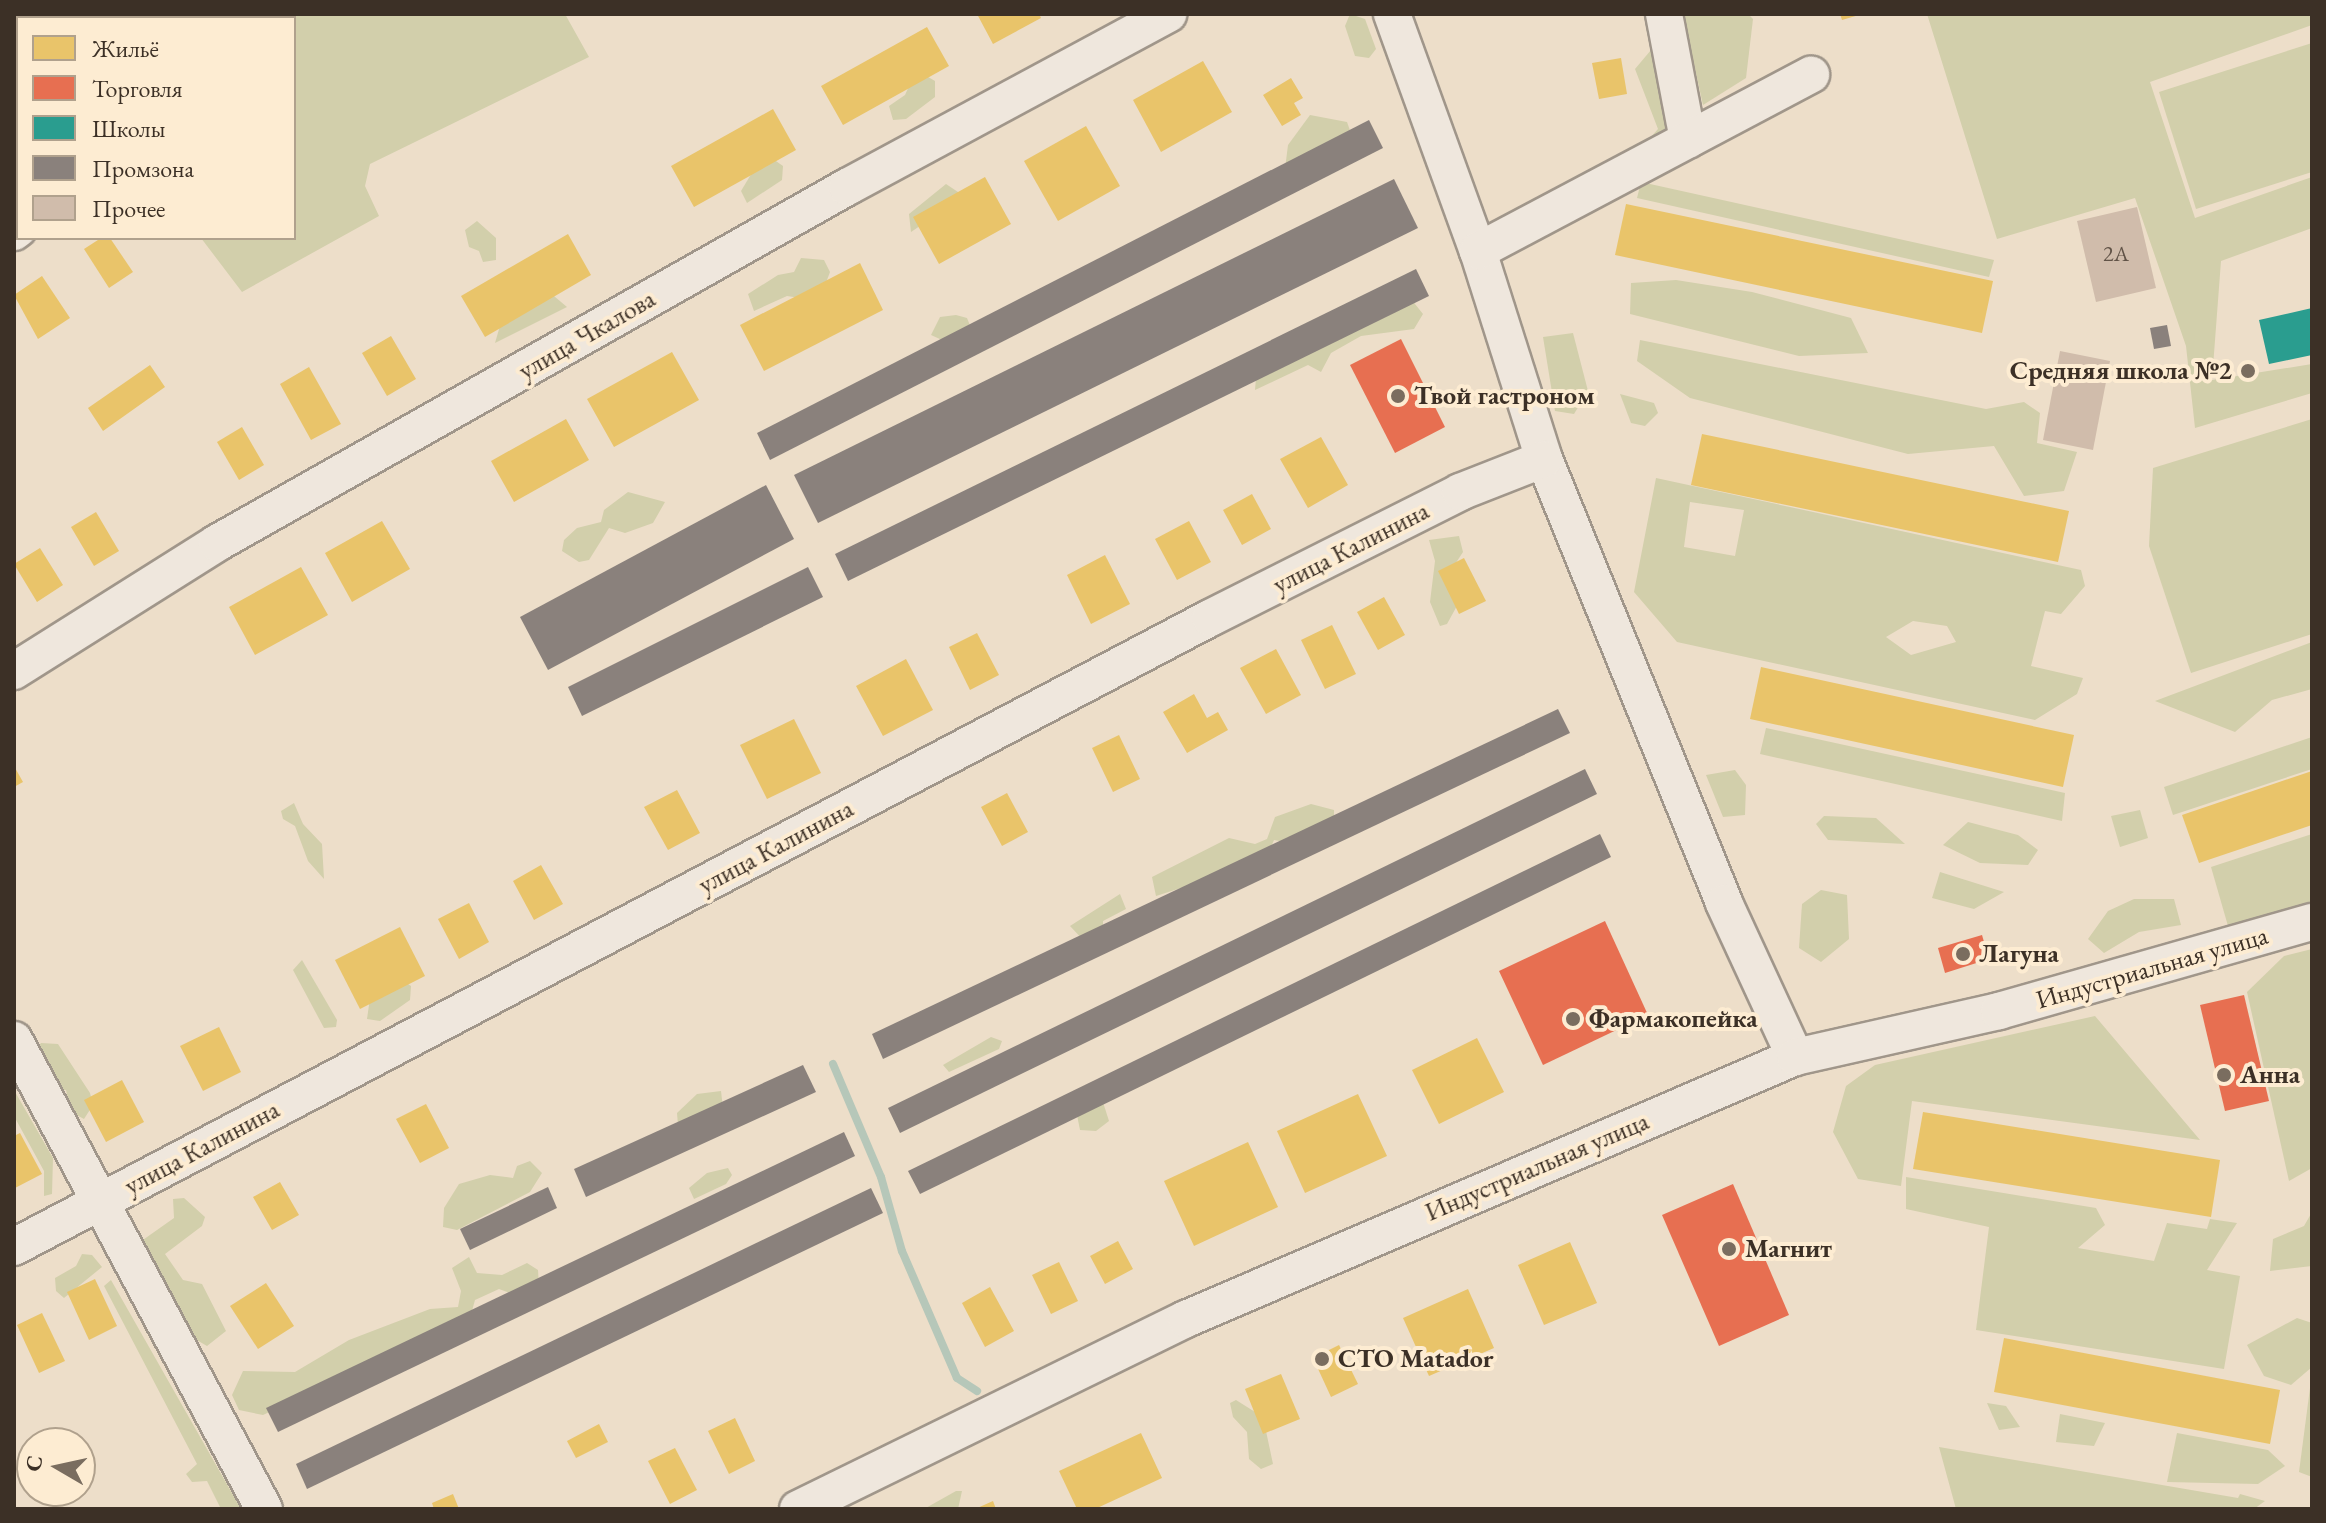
<!DOCTYPE html>
<meta charset="utf-8">
<style>
body{margin:0}
#map{position:relative;width:2326px;height:1523px;overflow:hidden;background:#eddec9;font-family:"EB Garamond",serif}
div>[style]{position:absolute}
.green>*{inset:0;background:#d2cfab}
.homes>*{inset:0;background:#e9c46a}
.shops>*{inset:0;background:#e76f51}
.schools>*{inset:0;background:#2a9d8f}
.industry>*{inset:0;background:#8a817c}
.stream>*{height:8px;margin:-4px;padding:0 4px;transform-origin:4px;border-radius:4px;background:#b6c7b9}
.building>*{inset:0;background:#d0bcab}
.roads{filter:drop-shadow(2px 0 #a0968a) drop-shadow(-2px 0 #a0968a) drop-shadow(0 2px #a0968a) drop-shadow(0 -2px #a0968a)}
.minor>*{height:36px;margin:-18px;padding:0 18px;transform-origin:18px;border-radius:18px;background:#efe7dd}
.dots>*{width:22px;height:22px;translate:-50% -50%;box-sizing:border-box;border:4px solid #fdecd2;border-radius:50%}
span{translate:-50% -50%;white-space:nowrap;text-align:center;line-height:1.15;-webkit-text-stroke:8px #fdecd2;paint-order:stroke}
.number-label{font-size:22px;color:#615347}
.number-label span{-webkit-text-stroke-width:0}
.street-label{font-size:26px;color:#3c3026}
.poi-label{font-size:26px;color:#3c3026;font-weight:700}
.right{translate:-100% -50%;text-align:right}
.left{translate:0 -50%;text-align:left}
.frame{position:absolute;inset:0;border:16px solid #3c3026;pointer-events:none}
.legend{position:absolute;left:16px;top:16px;width:280px;height:224px;box-sizing:border-box;background:#fdecd2;border:2px solid #b0a18d;margin:0;padding:10px 14px;list-style:none;font-size:24px;color:#3c3026}
.legend li{display:flex;align-items:center;gap:16px;height:40px}
.legend b{width:40px;border:2px solid #b0a18d}
.north{position:absolute;left:16px;top:1427px;width:80px;height:80px;box-sizing:border-box;background:#fdecd2;border:2px solid #b0a18d;border-radius:50%;rotate:279deg;font-size:22px;font-weight:700;line-height:32px;text-align:center;color:#3c3026}
.north::after{content:'';display:block;margin:auto;width:28px;height:36px;background:#7a6d5f;clip-path:polygon(50% 0,100% 100%,50% 72%,0 100%)}
</style>
<div id="map">
<div class="green">
<div style="clip-path:polygon(132px 14px,565px 14px,589px 57px,370px 164px,365px 186px,379px 216px,242px 292px,201px 238px,294px 238px,294px 18px)"></div>
<div style="clip-path:polygon(1350px 14px,1365px 19px,1376px 49px,1369px 58px,1355px 56px,1345px 26px)"></div>
<div style="clip-path:polygon(1683px 14px,1748px 14px,1753px 19px,1746px 78px,1703px 105px)"></div>
<div style="clip-path:polygon(1927px 14px,2312px 14px,2312px 25px,2150px 82px,2195px 218px,2312px 177px,2312px 228px,2221px 261px,2212px 380px,2312px 364px,2312px 393px,2195px 428px,2186px 346px,2135px 198px,1997px 239px)"></div>
<div style="clip-path:polygon(2312px 43px,2312px 172px,2196px 209px,2159px 92px)"></div>
<div style="clip-path:polygon(1651px 50px,1666px 60px,1679px 141px,1643px 146px,1658px 129px,1635px 69px)"></div>
<div style="clip-path:polygon(923px 74px,935px 81px,935px 97px,906px 119px,893px 120px,889px 106px,905px 95px,914px 75px)"></div>
<div style="clip-path:polygon(1310px 115px,1347px 122px,1353px 139px,1285px 169px,1288px 145px)"></div>
<div style="clip-path:polygon(773px 159px,783px 166px,782px 180px,747px 203px,741px 191px,753px 171px)"></div>
<div style="clip-path:polygon(1641px 182px,1994px 260px,1989px 277px,1637px 198px)"></div>
<div style="clip-path:polygon(946px 184px,964px 196px,911px 232px,909px 214px)"></div>
<div style="clip-path:polygon(477px 221px,496px 238px,496px 260px,483px 262px,479px 251px,469px 247px,465px 230px)"></div>
<div style="clip-path:polygon(801px 258px,824px 260px,830px 272px,824px 288px,807px 299px,787px 296px,754px 311px,748px 294px,778px 275px,794px 272px)"></div>
<div style="clip-path:polygon(1676px 280px,1752px 292px,1851px 318px,1868px 353px,1799px 356px,1630px 314px,1631px 283px)"></div>
<div style="clip-path:polygon(548px 291px,567px 307px,495px 343px,506px 305px)"></div>
<div style="clip-path:polygon(1411px 299px,1423px 314px,1414px 329px,1361px 336px,1331px 353px,1321px 372px,1308px 365px,1255px 390px,1257px 366px)"></div>
<div style="clip-path:polygon(956px 315px,967px 318px,971px 328px,942px 340px,931px 335px,940px 317px)"></div>
<div style="clip-path:polygon(1573px 333px,1588px 391px,1574px 414px,1555px 411px,1543px 337px)"></div>
<div style="clip-path:polygon(1640px 340px,1986px 409px,2024px 402px,2040px 413px,2037px 443px,2077px 452px,2064px 491px,2024px 496px,1994px 446px,1908px 454px,1690px 398px,1637px 361px)"></div>
<div style="clip-path:polygon(1620px 394px,1654px 403px,1658px 413px,1645px 426px,1631px 423px)"></div>
<div style="clip-path:polygon(2312px 419px,2312px 634px,2191px 673px,2149px 546px,2153px 468px)"></div>
<div style="clip-path:polygon(evenodd,1656px 478px,2081px 570px,2085px 586px,2061px 614px,2045px 611px,2031px 666px,2083px 678px,2077px 694px,2035px 720px,1677px 642px,1634px 592px,1656px 478px,1690px 502px,1744px 510px,1735px 556px,1684px 547px,1690px 502px,1656px 478px,1913px 621px,1947px 626px,1956px 642px,1911px 655px,1886px 637px,1913px 621px)"></div>
<div style="clip-path:polygon(628px 492px,665px 502px,653px 523px,625px 533px,609px 528px,589px 560px,579px 562px,562px 551px,564px 540px,577px 528px,601px 522px,604px 510px)"></div>
<div style="clip-path:polygon(1459px 536px,1463px 552px,1448px 575px,1458px 604px,1447px 624px,1440px 626px,1430px 602px,1435px 561px,1429px 540px)"></div>
<div style="clip-path:polygon(2312px 642px,2312px 689px,2272px 700px,2235px 732px,2155px 701px)"></div>
<div style="clip-path:polygon(1766px 728px,2065px 793px,2062px 821px,1760px 754px)"></div>
<div style="clip-path:polygon(2312px 737px,2312px 769px,2173px 815px,2164px 787px)"></div>
<div style="clip-path:polygon(1735px 770px,1746px 785px,1745px 815px,1723px 817px,1706px 775px)"></div>
<div style="clip-path:polygon(294px 803px,303px 824px,322px 844px,324px 879px,308px 861px,295px 826px,283px 819px,281px 811px)"></div>
<div style="clip-path:polygon(1311px 804px,1334px 810px,1334px 822px,1290px 843px,1274px 840px,1265px 861px,1156px 896px,1152px 877px,1229px 838px,1255px 844px,1267px 839px,1275px 817px)"></div>
<div style="clip-path:polygon(2140px 810px,2148px 838px,2120px 847px,2111px 816px)"></div>
<div style="clip-path:polygon(1824px 816px,1876px 818px,1905px 844px,1828px 840px,1816px 824px)"></div>
<div style="clip-path:polygon(1968px 822px,2018px 835px,2038px 850px,2028px 865px,1980px 863px,1943px 845px)"></div>
<div style="clip-path:polygon(2312px 834px,2312px 901px,2228px 926px,2211px 867px)"></div>
<div style="clip-path:polygon(1940px 872px,2004px 892px,1974px 909px,1932px 898px)"></div>
<div style="clip-path:polygon(1821px 890px,1847px 895px,1849px 939px,1821px 962px,1799px 948px,1802px 904px)"></div>
<div style="clip-path:polygon(1120px 894px,1126px 909px,1103px 921px,1103px 935px,1085px 942px,1070px 926px)"></div>
<div style="clip-path:polygon(2134px 899px,2174px 899px,2181px 925px,2139px 932px,2104px 953px,2088px 939px,2108px 911px)"></div>
<div style="clip-path:polygon(2312px 949px,2312px 1168px,2289px 1181px,2247px 992px,2284px 956px)"></div>
<div style="clip-path:polygon(302px 960px,337px 1020px,336px 1027px,324px 1028px,293px 970px)"></div>
<div style="clip-path:polygon(405px 982px,411px 986px,410px 1000px,380px 1021px,367px 1019px,370px 998px)"></div>
<div style="clip-path:polygon(2095px 1016px,2200px 1140px,1912px 1101px,1901px 1186px,1858px 1179px,1833px 1132px,1846px 1086px,1875px 1065px)"></div>
<div style="clip-path:polygon(991px 1037px,1002px 1041px,999px 1049px,949px 1072px,943px 1065px)"></div>
<div style="clip-path:polygon(41px 1043px,58px 1044px,90px 1093px,93px 1105px,84px 1119px,71px 1112px,66px 1090px,56px 1091px,51px 1084px,55px 1074px,49px 1066px,40px 1066px,35px 1050px)"></div>
<div style="clip-path:polygon(14px 1090px,53px 1158px,52px 1194px,44px 1196px,44px 1171px,14px 1116px)"></div>
<div style="clip-path:polygon(721px 1091px,723px 1108px,678px 1125px,677px 1113px,697px 1094px)"></div>
<div style="clip-path:polygon(1101px 1096px,1109px 1121px,1096px 1131px,1080px 1130px,1076px 1110px)"></div>
<div style="clip-path:polygon(530px 1161px,542px 1173px,530px 1192px,457px 1230px,443px 1227px,444px 1208px,459px 1184px,490px 1175px,513px 1178px,517px 1166px)"></div>
<div style="clip-path:polygon(728px 1168px,732px 1175px,726px 1184px,694px 1199px,689px 1188px,707px 1173px)"></div>
<div style="clip-path:polygon(1906px 1177px,2096px 1208px,2105px 1225px,2078px 1248px,2154px 1261px,2167px 1223px,2207px 1229px,2210px 1219px,2237px 1223px,2207px 1270px,2240px 1276px,2224px 1369px,1976px 1330px,1989px 1227px,1906px 1209px)"></div>
<div style="clip-path:polygon(184px 1198px,205px 1217px,202px 1226px,165px 1254px,183px 1280px,202px 1284px,226px 1331px,207px 1346px,171px 1325px,140px 1242px,174px 1218px,173px 1199px)"></div>
<div style="clip-path:polygon(2312px 1212px,2312px 1266px,2270px 1271px,2273px 1239px,2304px 1226px)"></div>
<div style="clip-path:polygon(82px 1254px,92px 1255px,102px 1267px,64px 1298px,56px 1291px,55px 1278px,76px 1266px)"></div>
<div style="clip-path:polygon(469px 1257px,477px 1273px,502px 1275px,527px 1263px,538px 1270px,539px 1286px,516px 1295px,499px 1289px,475px 1300px,470px 1318px,263px 1415px,239px 1410px,232px 1395px,243px 1371px,295px 1372px,349px 1340px,430px 1309px,458px 1307px,461px 1291px,452px 1268px)"></div>
<div style="clip-path:polygon(111px 1280px,220px 1472px,241px 1509px,221px 1509px,207px 1481px,192px 1482px,186px 1474px,197px 1464px,104px 1286px)"></div>
<div style="clip-path:polygon(2297px 1318px,2312px 1323px,2312px 1367px,2291px 1385px,2264px 1376px,2247px 1345px)"></div>
<div style="clip-path:polygon(2310px 1388px,2312px 1389px,2312px 1477px,2299px 1472px)"></div>
<div style="clip-path:polygon(1236px 1400px,1263px 1417px,1273px 1464px,1261px 1469px,1249px 1459px,1247px 1432px,1233px 1417px,1230px 1403px)"></div>
<div style="clip-path:polygon(1987px 1403px,2006px 1406px,2020px 1427px,1999px 1430px)"></div>
<div style="clip-path:polygon(2060px 1414px,2105px 1423px,2094px 1446px,2056px 1442px)"></div>
<div style="clip-path:polygon(2177px 1433px,2268px 1450px,2285px 1466px,2258px 1484px,2167px 1482px)"></div>
<div style="clip-path:polygon(1939px 1447px,2238px 1498px,2240px 1494px,2265px 1501px,2254px 1509px,1956px 1509px)"></div>
<div style="clip-path:polygon(956px 1491px,962px 1491px,958px 1509px,924px 1509px)"></div>
</div>
<div class="homes">
<div style="clip-path:polygon(977px 14px,1039px 14px,1041px 18px,993px 44px)"></div>
<div style="clip-path:polygon(1840px 14px,1859px 14px,1859px 15px,1842px 20px)"></div>
<div style="clip-path:polygon(927px 27px,949px 66px,843px 125px,821px 86px)"></div>
<div style="clip-path:polygon(1621px 58px,1627px 94px,1599px 99px,1592px 63px)"></div>
<div style="clip-path:polygon(1203px 61px,1232px 112px,1161px 152px,1133px 100px)"></div>
<div style="clip-path:polygon(1291px 78px,1303px 98px,1294px 103px,1301px 115px,1282px 126px,1263px 95px)"></div>
<div style="clip-path:polygon(773px 109px,796px 150px,694px 207px,671px 166px)"></div>
<div style="clip-path:polygon(1086px 126px,1120px 186px,1058px 221px,1024px 161px)"></div>
<div style="clip-path:polygon(985px 177px,1011px 224px,939px 264px,913px 217px)"></div>
<div style="clip-path:polygon(1626px 204px,1993px 281px,1982px 333px,1615px 255px)"></div>
<div style="clip-path:polygon(568px 234px,591px 275px,485px 337px,461px 296px)"></div>
<div style="clip-path:polygon(101px 238px,110px 238px,133px 272px,109px 288px,84px 249px)"></div>
<div style="clip-path:polygon(860px 263px,883px 310px,764px 371px,740px 325px)"></div>
<div style="clip-path:polygon(42px 276px,70px 318px,38px 339px,14px 295px)"></div>
<div style="clip-path:polygon(391px 336px,416px 379px,387px 396px,362px 353px)"></div>
<div style="clip-path:polygon(672px 352px,699px 400px,614px 447px,587px 399px)"></div>
<div style="clip-path:polygon(150px 365px,165px 387px,103px 431px,88px 408px)"></div>
<div style="clip-path:polygon(309px 367px,341px 424px,311px 440px,280px 384px)"></div>
<div style="clip-path:polygon(566px 419px,589px 460px,514px 502px,491px 461px)"></div>
<div style="clip-path:polygon(242px 427px,264px 465px,239px 480px,217px 442px)"></div>
<div style="clip-path:polygon(1702px 434px,2069px 511px,2058px 562px,1691px 485px)"></div>
<div style="clip-path:polygon(1321px 437px,1348px 485px,1308px 508px,1280px 459px)"></div>
<div style="clip-path:polygon(1252px 494px,1271px 529px,1242px 545px,1223px 510px)"></div>
<div style="clip-path:polygon(96px 512px,119px 551px,94px 566px,71px 527px)"></div>
<div style="clip-path:polygon(382px 521px,410px 569px,352px 602px,325px 553px)"></div>
<div style="clip-path:polygon(1189px 521px,1211px 562px,1177px 580px,1155px 539px)"></div>
<div style="clip-path:polygon(40px 548px,63px 585px,37px 602px,14px 564px)"></div>
<div style="clip-path:polygon(1105px 555px,1130px 604px,1091px 624px,1067px 575px)"></div>
<div style="clip-path:polygon(1464px 558px,1486px 601px,1459px 614px,1438px 571px)"></div>
<div style="clip-path:polygon(301px 567px,328px 615px,255px 655px,229px 607px)"></div>
<div style="clip-path:polygon(1384px 597px,1405px 635px,1378px 650px,1357px 612px)"></div>
<div style="clip-path:polygon(1332px 625px,1356px 674px,1325px 689px,1301px 640px)"></div>
<div style="clip-path:polygon(977px 633px,999px 675px,970px 690px,949px 647px)"></div>
<div style="clip-path:polygon(1276px 649px,1301px 695px,1266px 714px,1240px 668px)"></div>
<div style="clip-path:polygon(906px 659px,933px 710px,883px 736px,856px 686px)"></div>
<div style="clip-path:polygon(1761px 667px,2074px 735px,2063px 787px,1750px 719px)"></div>
<div style="clip-path:polygon(1194px 694px,1207px 718px,1218px 712px,1228px 730px,1187px 753px,1163px 712px)"></div>
<div style="clip-path:polygon(794px 719px,821px 773px,767px 799px,740px 745px)"></div>
<div style="clip-path:polygon(1119px 735px,1140px 779px,1113px 792px,1092px 748px)"></div>
<div style="clip-path:polygon(14px 766px,23px 782px,14px 787px)"></div>
<div style="clip-path:polygon(2312px 771px,2312px 825px,2199px 863px,2182px 815px)"></div>
<div style="clip-path:polygon(677px 790px,700px 833px,668px 850px,644px 807px)"></div>
<div style="clip-path:polygon(1007px 793px,1028px 832px,1002px 846px,981px 807px)"></div>
<div style="clip-path:polygon(541px 865px,563px 904px,534px 920px,513px 881px)"></div>
<div style="clip-path:polygon(469px 903px,489px 942px,459px 959px,438px 919px)"></div>
<div style="clip-path:polygon(400px 927px,425px 976px,360px 1009px,335px 960px)"></div>
<div style="clip-path:polygon(219px 1027px,241px 1072px,203px 1091px,180px 1046px)"></div>
<div style="clip-path:polygon(1477px 1038px,1504px 1092px,1439px 1124px,1412px 1070px)"></div>
<div style="clip-path:polygon(122px 1080px,144px 1122px,106px 1142px,84px 1100px)"></div>
<div style="clip-path:polygon(1358px 1094px,1387px 1156px,1305px 1193px,1277px 1131px)"></div>
<div style="clip-path:polygon(426px 1104px,449px 1148px,420px 1163px,396px 1119px)"></div>
<div style="clip-path:polygon(1923px 1112px,2220px 1160px,2211px 1217px,1913px 1169px)"></div>
<div style="clip-path:polygon(20px 1133px,42px 1174px,15px 1188px,14px 1136px)"></div>
<div style="clip-path:polygon(1248px 1142px,1278px 1207px,1194px 1246px,1164px 1181px)"></div>
<div style="clip-path:polygon(280px 1182px,299px 1215px,272px 1230px,253px 1197px)"></div>
<div style="clip-path:polygon(1118px 1241px,1133px 1269px,1105px 1284px,1090px 1256px)"></div>
<div style="clip-path:polygon(1570px 1242px,1597px 1303px,1544px 1325px,1518px 1265px)"></div>
<div style="clip-path:polygon(1059px 1262px,1078px 1301px,1051px 1314px,1032px 1275px)"></div>
<div style="clip-path:polygon(95px 1279px,117px 1326px,89px 1340px,67px 1292px)"></div>
<div style="clip-path:polygon(266px 1283px,294px 1326px,258px 1349px,230px 1306px)"></div>
<div style="clip-path:polygon(990px 1287px,1014px 1331px,985px 1347px,962px 1303px)"></div>
<div style="clip-path:polygon(1468px 1289px,1494px 1348px,1429px 1376px,1403px 1318px)"></div>
<div style="clip-path:polygon(42px 1313px,65px 1361px,39px 1373px,17px 1325px)"></div>
<div style="clip-path:polygon(2004px 1338px,2280px 1390px,2270px 1444px,1994px 1392px)"></div>
<div style="clip-path:polygon(1339px 1345px,1358px 1384px,1331px 1397px,1313px 1358px)"></div>
<div style="clip-path:polygon(1281px 1374px,1300px 1419px,1263px 1434px,1245px 1389px)"></div>
<div style="clip-path:polygon(735px 1418px,755px 1461px,729px 1474px,708px 1431px)"></div>
<div style="clip-path:polygon(599px 1424px,608px 1442px,576px 1458px,567px 1441px)"></div>
<div style="clip-path:polygon(1141px 1433px,1162px 1478px,1095px 1509px,1077px 1509px,1059px 1471px)"></div>
<div style="clip-path:polygon(675px 1448px,697px 1490px,670px 1504px,648px 1461px)"></div>
<div style="clip-path:polygon(453px 1494px,459px 1509px,434px 1509px,432px 1503px)"></div>
<div style="clip-path:polygon(993px 1501px,996px 1509px,975px 1509px)"></div>
</div>
<div class="shops">
<div style="clip-path:polygon(1401px 339px,1445px 427px,1395px 453px,1350px 365px)"></div>
<div style="clip-path:polygon(1605px 921px,1648px 1015px,1543px 1065px,1499px 971px)"></div>
<div style="clip-path:polygon(1982px 935px,1989px 959px,1945px 973px,1938px 948px)"></div>
<div style="clip-path:polygon(2244px 995px,2269px 1101px,2225px 1111px,2200px 1005px)"></div>
<div style="clip-path:polygon(1733px 1184px,1789px 1315px,1719px 1346px,1662px 1215px)"></div>
</div>
<div class="schools">
<div style="clip-path:polygon(2312px 308px,2312px 355px,2269px 364px,2259px 320px)"></div>
</div>
<div class="industry">
<div style="clip-path:polygon(1369px 120px,1383px 148px,770px 460px,757px 433px)"></div>
<div style="clip-path:polygon(1394px 179px,1418px 228px,818px 523px,794px 475px)"></div>
<div style="clip-path:polygon(1416px 269px,1429px 296px,848px 581px,835px 554px)"></div>
<div style="clip-path:polygon(2167px 325px,2171px 346px,2154px 349px,2150px 328px)"></div>
<div style="clip-path:polygon(766px 485px,794px 539px,548px 670px,520px 617px)"></div>
<div style="clip-path:polygon(808px 567px,823px 597px,582px 716px,568px 687px)"></div>
<div style="clip-path:polygon(1558px 709px,1570px 733px,883px 1059px,872px 1034px)"></div>
<div style="clip-path:polygon(1585px 769px,1597px 794px,900px 1133px,888px 1108px)"></div>
<div style="clip-path:polygon(1600px 834px,1611px 857px,920px 1194px,908px 1171px)"></div>
<div style="clip-path:polygon(803px 1065px,816px 1092px,586px 1197px,574px 1169px)"></div>
<div style="clip-path:polygon(844px 1132px,855px 1156px,278px 1432px,266px 1408px)"></div>
<div style="clip-path:polygon(548px 1187px,557px 1208px,470px 1250px,460px 1229px)"></div>
<div style="clip-path:polygon(871px 1188px,883px 1213px,307px 1489px,296px 1464px)"></div>
</div>
<div class="stream">
<div style="left:833px;top:1064px;width:123px;rotate:67deg"></div>
<div style="left:881px;top:1177px;width:77px;rotate:74.2deg"></div>
<div style="left:902px;top:1251px;width:138px;rotate:66.6deg"></div>
<div style="left:957px;top:1378px;width:24px;rotate:33deg"></div>
</div>
<div class="building">
<div style="clip-path:polygon(2137px 207px,2156px 288px,2096px 302px,2077px 221px)"></div>
<div style="clip-path:polygon(2060px 351px,2110px 361px,2093px 450px,2043px 440px)"></div>
</div>
<div class="roads">
<div class="minor">
<div style="left:1392px;top:14px;width:252px;rotate:70.1deg"></div>
<div style="left:1478px;top:251px;width:218px;rotate:72.4deg"></div>
<div style="left:1544px;top:459px;width:479px;rotate:67.9deg"></div>
<div style="left:1724px;top:903px;width:170px;rotate:65.2deg"></div>
<div style="left:1664px;top:14px;width:128px;rotate:79.2deg"></div>
<div style="left:14px;top:232px;width:5px;rotate:-37deg"></div>
<div style="left:1478px;top:251px;width:377px;rotate:-27.9deg"></div>
<div style="left:14px;top:671px;width:240px;rotate:-32.2deg"></div>
<div style="left:217px;top:543px;width:724px;rotate:-29.47deg"></div>
<div style="left:847px;top:187px;width:365px;rotate:-28.3deg"></div>
<div style="left:14px;top:1040px;width:531px;rotate:61.94deg"></div>
<div style="left:14px;top:1247px;width:1351px;rotate:-27.74deg"></div>
<div style="left:1210px;top:618px;width:280px;rotate:-26.7deg"></div>
<div style="left:1460px;top:492px;width:90px;rotate:-21.4deg"></div>
<div style="left:798px;top:1509px;width:432px;rotate:-26.1deg"></div>
<div style="left:1186px;top:1319px;width:663px;rotate:-23.28deg"></div>
<div style="left:1795px;top:1057px;width:209px;rotate:-12.7deg"></div>
<div style="left:1999px;top:1011px;width:325px;rotate:-15.9deg"></div>
</div>
</div>
<div class="dots">
<div style="left:2248px;top:371px;background:#7a6d5f"></div>
<div style="left:1398px;top:396px;background:#7a6d5f"></div>
<div style="left:1963px;top:954px;background:#7a6d5f"></div>
<div style="left:1573px;top:1019px;background:#7a6d5f"></div>
<div style="left:2224px;top:1075px;background:#7a6d5f"></div>
<div style="left:1729px;top:1249px;background:#7a6d5f"></div>
<div style="left:1322px;top:1359px;background:#7a6d5f"></div>
</div>
<div class="number-label">
<span style="left:2116px;top:254px">2А</span>
</div>
<div class="street-label">
<span style="left:587px;top:335px;rotate:-30deg">улица Чкалова</span>
<span style="left:1351px;top:548px;rotate:-27deg">улица Калинина</span>
<span style="left:776px;top:847px;rotate:-28deg">улица Калинина</span>
<span style="left:2152px;top:968px;rotate:-16deg">Индустриальная улица</span>
<span style="left:202px;top:1148px;rotate:-28deg">улица Калинина</span>
<span style="left:1537px;top:1167px;rotate:-23deg">Индустриальная улица</span>
</div>
<div class="poi-label">
<span class="right" style="left:2232px;top:371px">Средняя школа №2</span>
<span class="left" style="left:1414px;top:396px">Твой гастроном</span>
<span class="left" style="left:1979px;top:954px">Лагуна</span>
<span class="left" style="left:1589px;top:1019px">Фармакопейка</span>
<span class="left" style="left:2240px;top:1075px">Анна</span>
<span class="left" style="left:1745px;top:1249px">Магнит</span>
<span class="left" style="left:1338px;top:1359px">СТО Matador</span>
</div>
<div class="frame"></div>
<ul class="legend">
<li><b style="height:22px;background:#e9c46a"></b>Жильё</li>
<li><b style="height:22px;background:#e76f51"></b>Торговля</li>
<li><b style="height:22px;background:#2a9d8f"></b>Школы</li>
<li><b style="height:22px;background:#8a817c"></b>Промзона</li>
<li><b style="height:22px;background:#d0bcab"></b>Прочее</li>
</ul>
<div class="north">С</div>
</div>
